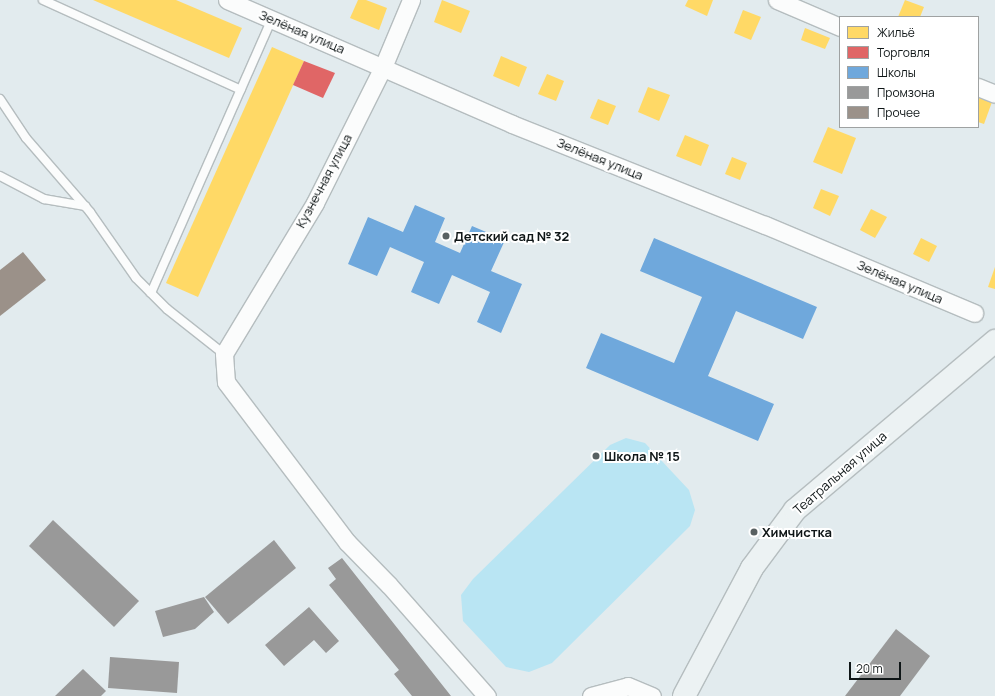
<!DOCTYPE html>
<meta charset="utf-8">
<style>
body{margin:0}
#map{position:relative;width:995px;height:696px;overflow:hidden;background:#e2ebee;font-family:Manrope,sans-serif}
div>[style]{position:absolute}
.green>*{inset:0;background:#b9e5f3}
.homes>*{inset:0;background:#ffd966}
.shops>*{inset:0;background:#e06666}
.schools>*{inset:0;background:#6fa8dc}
.industry>*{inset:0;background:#999}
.building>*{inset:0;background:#9b9189}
.roads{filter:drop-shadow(1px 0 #b5bdbf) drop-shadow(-1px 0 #b5bdbf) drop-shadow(0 1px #b5bdbf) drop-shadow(0 -1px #b5bdbf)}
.lane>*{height:8px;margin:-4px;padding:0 4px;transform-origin:4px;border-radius:4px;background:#fbfcfc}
.street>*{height:17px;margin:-8.5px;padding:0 8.5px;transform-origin:8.5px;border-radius:8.5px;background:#fbfcfc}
.secondary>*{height:22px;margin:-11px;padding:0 11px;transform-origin:11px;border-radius:11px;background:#ecf2f3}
.dots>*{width:11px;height:11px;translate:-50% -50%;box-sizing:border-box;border:2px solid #fff;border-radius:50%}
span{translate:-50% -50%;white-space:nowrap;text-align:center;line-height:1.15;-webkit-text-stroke:4px #fff;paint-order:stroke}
.street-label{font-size:13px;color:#0f1617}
.poi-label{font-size:13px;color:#0f1617;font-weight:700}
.left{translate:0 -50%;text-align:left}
.legend{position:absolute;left:839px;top:16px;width:140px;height:112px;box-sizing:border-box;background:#fff;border:1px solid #9fa2a2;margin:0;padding:5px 7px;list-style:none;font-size:12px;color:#0f1617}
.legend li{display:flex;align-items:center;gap:8px;height:20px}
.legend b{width:20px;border:1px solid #9fa2a2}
.scale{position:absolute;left:849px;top:662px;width:52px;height:18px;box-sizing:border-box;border:2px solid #0f1617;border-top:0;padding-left:5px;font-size:12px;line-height:14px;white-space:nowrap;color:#0f1617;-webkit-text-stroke:3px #fff;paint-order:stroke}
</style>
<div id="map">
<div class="green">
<div style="clip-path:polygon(626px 438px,645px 443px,689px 490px,695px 510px,690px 526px,552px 663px,529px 672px,506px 667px,463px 621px,461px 595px,473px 579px,610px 445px)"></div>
</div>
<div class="homes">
<div style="clip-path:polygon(93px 0,176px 0,242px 28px,229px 58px)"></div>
<div style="clip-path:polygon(358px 0,366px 0,387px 8px,379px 30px,350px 18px)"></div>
<div style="clip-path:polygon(442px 0,470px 11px,461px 33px,434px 22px)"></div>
<div style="clip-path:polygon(688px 0,713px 0,707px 16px,685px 6px)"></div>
<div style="clip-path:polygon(905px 0,924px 7px,920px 17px,898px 17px)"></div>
<div style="clip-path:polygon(743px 10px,761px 17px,751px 40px,734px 33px)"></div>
<div style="clip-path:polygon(805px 28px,830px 38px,825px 49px,801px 40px)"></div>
<div style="clip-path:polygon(272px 47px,304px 61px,198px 297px,166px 283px)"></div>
<div style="clip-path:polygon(501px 56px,527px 67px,519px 87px,493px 76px)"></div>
<div style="clip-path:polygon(547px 74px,564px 81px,556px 101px,538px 94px)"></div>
<div style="clip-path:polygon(648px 87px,670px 95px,659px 121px,638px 112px)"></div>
<div style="clip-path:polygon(978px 97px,992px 102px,984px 124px,978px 122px)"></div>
<div style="clip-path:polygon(598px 99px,616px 106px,608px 125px,590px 118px)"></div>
<div style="clip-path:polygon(828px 127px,856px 138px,842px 174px,813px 162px)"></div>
<div style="clip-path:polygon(685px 135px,709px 145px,701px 166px,676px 156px)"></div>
<div style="clip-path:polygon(732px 157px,747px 163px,740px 180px,725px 174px)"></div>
<div style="clip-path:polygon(821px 189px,839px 196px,830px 216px,813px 208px)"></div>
<div style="clip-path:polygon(871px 209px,887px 217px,875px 238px,860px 230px)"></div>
<div style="clip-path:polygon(921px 238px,937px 246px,929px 262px,913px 254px)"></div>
<div style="clip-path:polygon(995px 267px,995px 289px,988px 287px)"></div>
</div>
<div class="shops">
<div style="clip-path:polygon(304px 61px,335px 73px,323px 98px,293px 85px)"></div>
</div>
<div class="schools">
<div style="clip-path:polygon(415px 205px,445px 218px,435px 242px,460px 253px,472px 226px,505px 240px,491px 271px,522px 284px,501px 333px,477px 322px,490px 292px,452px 275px,439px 304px,411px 292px,424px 262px,390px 247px,377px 276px,348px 264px,368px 217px,403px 232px)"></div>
<div style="clip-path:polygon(654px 238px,817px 307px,803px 339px,736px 311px,708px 376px,774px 404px,758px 441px,586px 368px,601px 333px,674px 363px,702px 297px,640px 271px)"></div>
</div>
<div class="industry">
<div style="clip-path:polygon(53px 520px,139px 601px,114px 627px,29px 546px)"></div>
<div style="clip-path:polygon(274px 540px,296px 568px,228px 624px,205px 597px)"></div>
<div style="clip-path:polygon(342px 558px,451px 696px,412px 696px,394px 674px,399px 670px,329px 585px,336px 579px,328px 568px)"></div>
<div style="clip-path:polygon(204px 597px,214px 612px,195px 629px,163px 637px,155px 611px)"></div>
<div style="clip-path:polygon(309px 607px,339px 641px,326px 653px,314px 640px,284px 666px,265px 645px)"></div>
<div style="clip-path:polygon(896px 629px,930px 656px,900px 696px,845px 696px)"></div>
<div style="clip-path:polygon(110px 657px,179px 662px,177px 693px,108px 688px)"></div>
<div style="clip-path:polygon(83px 669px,106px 691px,101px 696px,55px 696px)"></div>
</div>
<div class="building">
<div style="clip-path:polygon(23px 252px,46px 280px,0 316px,0 270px)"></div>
</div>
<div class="roads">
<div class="lane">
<div style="left:43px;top:0;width:217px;rotate:24.4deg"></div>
<div style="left:0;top:99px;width:47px;rotate:56.3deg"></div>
<div style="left:26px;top:138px;width:98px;rotate:49.1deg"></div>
<div style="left:90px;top:212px;width:80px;rotate:55.1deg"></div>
<div style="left:136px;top:278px;width:44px;rotate:45deg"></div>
<div style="left:167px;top:309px;width:73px;rotate:38.3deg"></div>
<div style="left:0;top:176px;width:50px;rotate:27.6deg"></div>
<div style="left:44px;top:199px;width:42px;rotate:9.7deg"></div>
<div style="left:151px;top:293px;width:300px;rotate:-66.2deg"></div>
</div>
<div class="street">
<div style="left:227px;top:0;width:311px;rotate:23.5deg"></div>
<div style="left:512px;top:124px;width:272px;rotate:21.8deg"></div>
<div style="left:765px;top:225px;width:227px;rotate:22.8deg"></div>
<div style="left:411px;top:0;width:73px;rotate:112.7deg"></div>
<div style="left:383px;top:67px;width:152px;rotate:116.6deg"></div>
<div style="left:315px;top:203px;width:176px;rotate:121.1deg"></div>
<div style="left:224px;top:354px;width:28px;rotate:86deg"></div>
<div style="left:226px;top:382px;width:201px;rotate:52.9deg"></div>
<div style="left:347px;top:542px;width:60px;rotate:45.7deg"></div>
<div style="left:389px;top:585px;width:148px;rotate:48.6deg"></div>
<div style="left:777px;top:0;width:69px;rotate:23.2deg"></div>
<div style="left:978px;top:87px;width:18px;rotate:22deg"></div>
<div style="left:591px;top:696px;width:38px;rotate:-15deg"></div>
<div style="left:628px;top:686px;width:26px;rotate:23deg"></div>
</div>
<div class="secondary">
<div style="left:684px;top:696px;width:145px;rotate:-62deg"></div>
<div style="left:752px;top:568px;width:72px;rotate:-53.4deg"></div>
<div style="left:795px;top:510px;width:262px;rotate:-40.2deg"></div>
</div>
</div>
<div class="dots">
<div style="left:446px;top:236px;background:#596162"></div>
<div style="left:596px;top:456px;background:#596162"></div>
<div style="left:754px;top:532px;background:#596162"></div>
</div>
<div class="street-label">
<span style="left:302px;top:32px;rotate:23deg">Зелёная улица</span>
<span style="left:600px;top:159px;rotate:22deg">Зелёная улица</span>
<span style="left:324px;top:181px;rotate:-62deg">Кузнечная улица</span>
<span style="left:900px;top:282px;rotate:23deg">Зелёная улица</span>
<span style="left:840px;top:473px;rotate:-41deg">Театральная улица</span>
</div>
<div class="poi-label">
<span class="left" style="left:454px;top:236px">Детский сад № 32</span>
<span class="left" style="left:604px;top:456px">Школа № 15</span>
<span class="left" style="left:762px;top:532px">Химчистка</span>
</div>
<ul class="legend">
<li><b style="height:11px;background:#ffd966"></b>Жильё</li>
<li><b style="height:11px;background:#e06666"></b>Торговля</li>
<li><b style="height:11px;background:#6fa8dc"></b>Школы</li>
<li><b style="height:11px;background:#999"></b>Промзона</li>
<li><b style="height:11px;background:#9b9189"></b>Прочее</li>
</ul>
<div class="scale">20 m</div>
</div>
